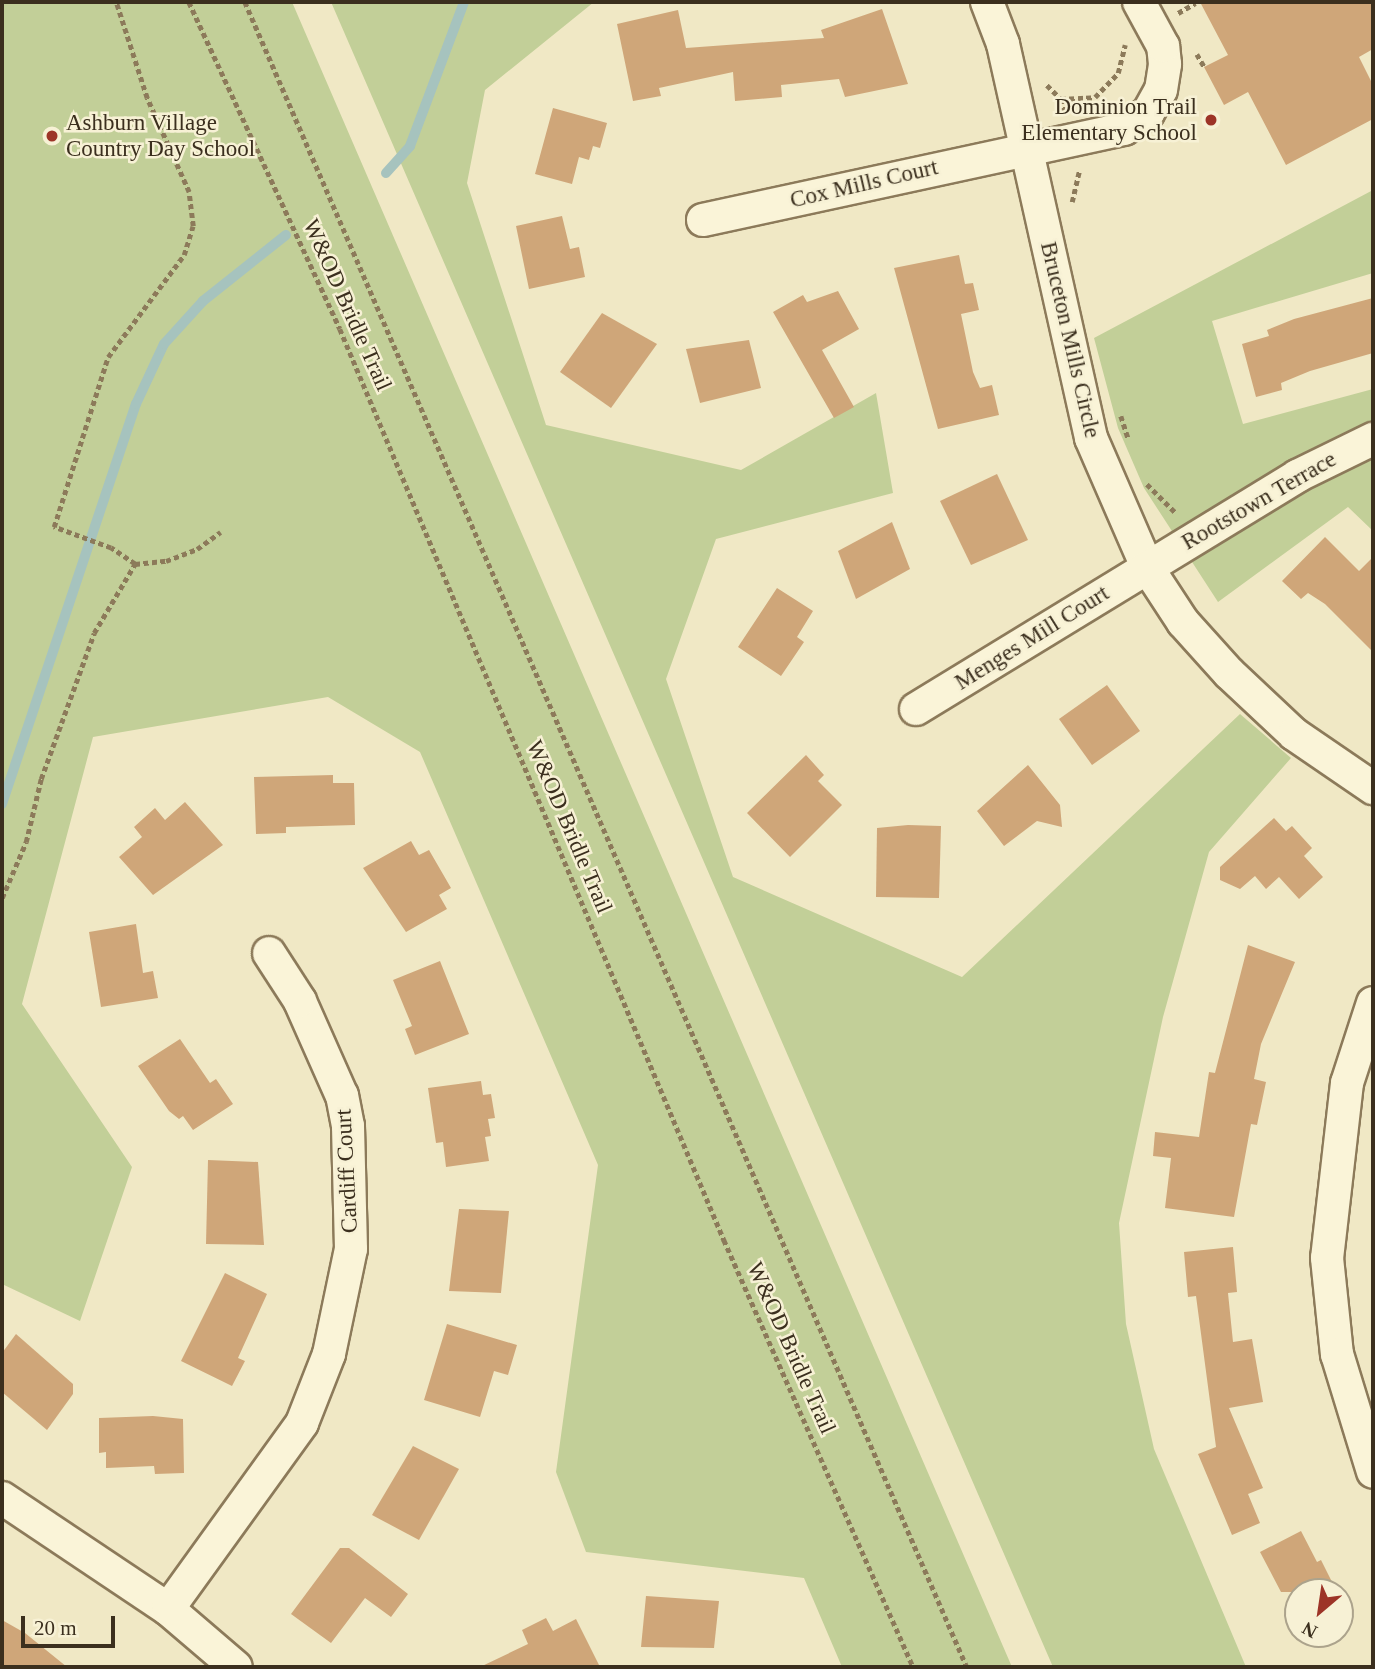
<!DOCTYPE html>
<style>
body{margin:0}
#map{position:relative;width:1375px;height:1669px;overflow:hidden;background:#f0e8c5;font-family:Georgia,serif}
div>[style]{position:absolute}
.green>*{inset:0;background:#c2cf98}
.stream>*{height:10px;margin:-5px;padding:0 5px;transform-origin:5px;border-radius:5px;background:#a6c3be}
.building>*{inset:0;background:#cfa679}
.path>*{height:4.5px;margin-top:-2.25px;transform-origin:0;background:repeating-linear-gradient(90deg,#8c7a5a 0 5px,transparent 0 8.5px)}
.roads{filter:drop-shadow(2px 0 #8c7a5a) drop-shadow(-2px 0 #8c7a5a) drop-shadow(0 2px #8c7a5a) drop-shadow(0 -2px #8c7a5a)}
.minor>*{height:32px;margin:-16px;padding:0 16px;transform-origin:16px;border-radius:16px;background:#faf4d8}
.dots>*{width:19px;height:19px;translate:-50% -50%;box-sizing:border-box;border:4px solid #f7f1d5;border-radius:50%}
span{translate:-50% -50%;white-space:nowrap;text-align:center;line-height:1.15;-webkit-text-stroke:5px #f7f1d5;paint-order:stroke}
.poi-label{font-size:23px;color:#3b2f1e}
.right{translate:-100% -50%;text-align:right}
.left{translate:0 -50%;text-align:left}
.street-label{font-size:23px;color:#3b2f1e}
.frame{position:absolute;inset:0;border:4px solid #3b2f1e;pointer-events:none}
.north{position:absolute;left:1284px;top:1578px;width:70px;height:70px;box-sizing:border-box;background:#f7f1d5;border:2px solid #aca38c;border-radius:50%;rotate:209deg;font-size:19px;font-weight:700;line-height:28px;text-align:center;color:#3b2f1e}
.north::after{content:'';display:block;margin:auto;width:24px;height:32px;background:#9d3427;clip-path:polygon(50% 0,100% 100%,50% 72%,0 100%)}
.scale{position:absolute;left:21px;top:1616px;width:94px;height:32px;box-sizing:border-box;border:4px solid #3b2f1e;border-top:0;padding-left:9px;font-size:21px;line-height:24px;white-space:nowrap;color:#3b2f1e;-webkit-text-stroke:5px #f7f1d5;paint-order:stroke}
</style>
<div id="map">
<div class="green">
<div style="clip-path:polygon(2px 2px,292px 2px,1012px 1667px,842px 1667px,804px 1578px,586px 1552px,556px 1472px,598px 1165px,420px 752px,328px 697px,93px 737px,22px 1004px,132px 1167px,80px 1321px,2px 1284px)"></div>
<div style="clip-path:polygon(331px 2px,594px 2px,485px 90px,467px 183px,546px 425px,741px 470px,876px 393px,893px 493px,716px 539px,666px 679px,733px 877px,962px 977px,1240px 714px,1291px 758px,1209px 852px,1163px 1017px,1119px 1223px,1126px 1324px,1154px 1449px,1246px 1667px,1053px 1667px)"></div>
<div style="clip-path:polygon(1373px 190px,1373px 273px,1212px 321px,1243px 424px,1373px 389px,1373px 531px,1348px 507px,1218px 602px,1144px 488px,1118px 428px,1094px 338px)"></div>
</div>
<div class="stream">
<div style="left:386px;top:173px;width:36px;rotate:-48deg"></div>
<div style="left:410px;top:146px;width:154px;rotate:-69.4deg"></div>
<div style="left:2px;top:804px;width:422px;rotate:-71.5deg"></div>
<div style="left:136px;top:404px;width:66px;rotate:-65deg"></div>
<div style="left:164px;top:344px;width:58px;rotate:-47.8deg"></div>
<div style="left:203px;top:301px;width:106px;rotate:-38.5deg"></div>
</div>
<div class="building">
<div style="clip-path:polygon(1200px 2px,1373px 2px,1373px 49px,1359px 57px,1373px 85px,1373px 119px,1286px 165px,1248px 92px,1224px 105px,1204px 67px,1228px 55px)"></div>
<div style="clip-path:polygon(882px 9px,908px 84px,845px 97px,839px 79px,781px 85px,782px 97px,735px 101px,733px 72px,659px 88px,661px 96px,633px 101px,617px 24px,678px 10px,686px 48px,824px 38px,821px 30px)"></div>
<div style="clip-path:polygon(553px 108px,607px 123px,600px 148px,593px 146px,589px 160px,579px 157px,572px 184px,535px 174px)"></div>
<div style="clip-path:polygon(562px 216px,570px 249px,579px 247px,585px 277px,529px 289px,516px 226px)"></div>
<div style="clip-path:polygon(959px 255px,965px 284px,973px 283px,979px 310px,961px 314px,973px 372px,980px 388px,992px 385px,999px 415px,938px 429px,894px 268px)"></div>
<div style="clip-path:polygon(838px 291px,859px 329px,822px 350px,854px 407px,834px 418px,773px 312px,803px 295px,807px 302px)"></div>
<div style="clip-path:polygon(1373px 298px,1373px 353px,1310px 371px,1281px 383px,1282px 390px,1256px 397px,1242px 344px,1269px 336px,1267px 330px,1294px 319px)"></div>
<div style="clip-path:polygon(602px 313px,657px 344px,611px 408px,560px 372px)"></div>
<div style="clip-path:polygon(749px 340px,761px 388px,700px 403px,686px 349px)"></div>
<div style="clip-path:polygon(997px 474px,1028px 540px,971px 565px,940px 501px)"></div>
<div style="clip-path:polygon(892px 522px,910px 569px,856px 599px,838px 551px)"></div>
<div style="clip-path:polygon(1325px 537px,1359px 571px,1373px 557px,1373px 652px,1325px 604px,1308px 593px,1301px 599px,1282px 581px)"></div>
<div style="clip-path:polygon(777px 588px,813px 611px,797px 637px,804px 642px,781px 676px,738px 647px)"></div>
<div style="clip-path:polygon(1107px 685px,1140px 731px,1092px 765px,1059px 719px)"></div>
<div style="clip-path:polygon(806px 755px,824px 775px,818px 781px,842px 805px,790px 857px,747px 813px)"></div>
<div style="clip-path:polygon(1028px 765px,1060px 805px,1062px 827px,1037px 821px,1004px 846px,977px 811px)"></div>
<div style="clip-path:polygon(333px 775px,333px 783px,354px 783px,355px 825px,286px 827px,286px 833px,256px 834px,254px 777px)"></div>
<div style="clip-path:polygon(185px 802px,223px 845px,153px 895px,119px 857px,142px 837px,134px 827px,155px 808px,165px 820px)"></div>
<div style="clip-path:polygon(1274px 818px,1286px 831px,1292px 826px,1312px 848px,1304px 856px,1323px 877px,1299px 899px,1279px 877px,1266px 889px,1255px 876px,1240px 889px,1220px 880px,1220px 867px)"></div>
<div style="clip-path:polygon(908px 825px,941px 826px,939px 898px,876px 897px,877px 828px)"></div>
<div style="clip-path:polygon(411px 841px,419px 855px,429px 850px,451px 888px,439px 895px,447px 909px,406px 932px,363px 868px)"></div>
<div style="clip-path:polygon(136px 924px,143px 973px,153px 971px,158px 998px,101px 1007px,89px 932px)"></div>
<div style="clip-path:polygon(1248px 945px,1295px 962px,1261px 1044px,1254px 1079px,1266px 1082px,1257px 1125px,1251px 1124px,1234px 1217px,1165px 1208px,1171px 1158px,1153px 1156px,1155px 1132px,1199px 1137px,1209px 1072px,1215px 1073px)"></div>
<div style="clip-path:polygon(440px 961px,469px 1034px,415px 1055px,405px 1029px,412px 1026px,393px 980px)"></div>
<div style="clip-path:polygon(180px 1039px,210px 1083px,216px 1079px,233px 1104px,193px 1130px,183px 1116px,179px 1119px,169px 1111px,138px 1066px)"></div>
<div style="clip-path:polygon(481px 1081px,483px 1095px,491px 1094px,495px 1118px,488px 1119px,491px 1136px,485px 1137px,489px 1161px,446px 1167px,443px 1142px,436px 1143px,428px 1088px)"></div>
<div style="clip-path:polygon(208px 1160px,258px 1162px,264px 1245px,206px 1244px)"></div>
<div style="clip-path:polygon(459px 1209px,509px 1211px,501px 1293px,449px 1291px)"></div>
<div style="clip-path:polygon(1233px 1247px,1237px 1292px,1228px 1293px,1233px 1342px,1252px 1339px,1263px 1402px,1229px 1408px,1263px 1488px,1248px 1494px,1260px 1523px,1232px 1535px,1198px 1454px,1216px 1447px,1196px 1296px,1188px 1297px,1184px 1252px)"></div>
<div style="clip-path:polygon(225px 1273px,267px 1294px,238px 1358px,245px 1361px,232px 1386px,181px 1361px)"></div>
<div style="clip-path:polygon(447px 1324px,517px 1345px,508px 1375px,494px 1371px,480px 1417px,424px 1400px)"></div>
<div style="clip-path:polygon(16px 1334px,73px 1384px,73px 1394px,47px 1430px,2px 1392px,2px 1353px)"></div>
<div style="clip-path:polygon(153px 1416px,183px 1419px,184px 1473px,155px 1474px,154px 1466px,106px 1468px,106px 1452px,99px 1453px,99px 1418px)"></div>
<div style="clip-path:polygon(413px 1446px,459px 1469px,419px 1540px,372px 1515px)"></div>
<div style="clip-path:polygon(1301px 1531px,1317px 1562px,1321px 1560px,1337px 1592px,1281px 1592px,1260px 1552px)"></div>
<div style="clip-path:polygon(340px 1548px,349px 1548px,408px 1594px,391px 1617px,365px 1598px,331px 1643px,291px 1614px)"></div>
<div style="clip-path:polygon(646px 1596px,719px 1601px,714px 1648px,641px 1647px)"></div>
<div style="clip-path:polygon(546px 1618px,553px 1631px,576px 1619px,600px 1667px,480px 1667px,528px 1644px,522px 1630px)"></div>
<div style="clip-path:polygon(2px 1620px,25px 1633px,67px 1667px,2px 1667px)"></div>
</div>
<div class="path">
<div style="left:189px;top:2px;width:360px;rotate:65.2deg"></div>
<div style="left:340px;top:329px;width:989px;rotate:67.14deg"></div>
<div style="left:724px;top:1240px;width:467px;rotate:66.1deg"></div>
<div style="left:245px;top:2px;width:1815px;rotate:66.56deg"></div>
<div style="left:1178px;top:13px;width:20px;rotate:-30deg"></div>
<div style="left:1197px;top:54px;width:14px;rotate:60deg"></div>
<div style="left:1047px;top:85px;width:20px;rotate:45deg"></div>
<div style="left:1061px;top:99px;width:34px;rotate:-3deg"></div>
<div style="left:1095px;top:97px;width:33px;rotate:-46deg"></div>
<div style="left:1118px;top:73px;width:29px;rotate:-76deg"></div>
<div style="left:1061px;top:99px;width:12px;rotate:76deg"></div>
<div style="left:1072px;top:202px;width:32px;rotate:-77deg"></div>
<div style="left:1121px;top:416px;width:25px;rotate:72deg"></div>
<div style="left:1147px;top:484px;width:42px;rotate:45deg"></div>
<div style="left:135px;top:564px;width:31px;rotate:-6deg"></div>
<div style="left:166px;top:561px;width:33px;rotate:-21deg"></div>
<div style="left:197px;top:549px;width:29px;rotate:-36deg"></div>
<div style="left:2px;top:898px;width:61px;rotate:-66.8deg"></div>
<div style="left:26px;top:842px;width:65px;rotate:-76.6deg"></div>
<div style="left:41px;top:779px;width:155px;rotate:-70deg"></div>
<div style="left:94px;top:633px;width:80px;rotate:-59.3deg"></div>
<div style="left:135px;top:564px;width:29px;rotate:-146deg"></div>
<div style="left:111px;top:548px;width:61px;rotate:-159.8deg"></div>
<div style="left:54px;top:527px;width:178px;rotate:-72.4deg"></div>
<div style="left:108px;top:357px;width:127px;rotate:-53.3deg"></div>
<div style="left:184px;top:255px;width:30px;rotate:-73deg"></div>
<div style="left:193px;top:226px;width:34px;rotate:-97deg"></div>
<div style="left:189px;top:192px;width:103px;rotate:-114.1deg"></div>
<div style="left:147px;top:98px;width:101px;rotate:-107.9deg"></div>
</div>
<div class="roads">
<div class="minor">
<div style="left:987px;top:2px;width:45px;rotate:69.1deg"></div>
<div style="left:1003px;top:44px;width:404px;rotate:77.4deg"></div>
<div style="left:1091px;top:438px;width:141px;rotate:66.5deg"></div>
<div style="left:1147px;top:567px;width:66px;rotate:56.8deg"></div>
<div style="left:1183px;top:622px;width:69px;rotate:48deg"></div>
<div style="left:1229px;top:673px;width:89px;rotate:43.2deg"></div>
<div style="left:1294px;top:734px;width:96px;rotate:34.4deg"></div>
<div style="left:703px;top:220px;width:431px;rotate:-12.2deg"></div>
<div style="left:1124px;top:129px;width:29px;rotate:-34deg"></div>
<div style="left:1148px;top:113px;width:26px;rotate:-61deg"></div>
<div style="left:1161px;top:90px;width:26px;rotate:-81deg"></div>
<div style="left:1165px;top:64px;width:18px;rotate:-96deg"></div>
<div style="left:1163px;top:46px;width:50px;rotate:-118.6deg"></div>
<div style="left:916px;top:709px;width:447px;rotate:-31.4deg"></div>
<div style="left:1297px;top:476px;width:85px;rotate:-26deg"></div>
<div style="left:1373px;top:1003px;width:84px;rotate:108deg"></div>
<div style="left:1347px;top:1083px;width:176px;rotate:96.5deg"></div>
<div style="left:1327px;top:1258px;width:97px;rotate:84.1deg"></div>
<div style="left:1337px;top:1354px;width:123px;rotate:73deg"></div>
<div style="left:2px;top:1498px;width:200px;rotate:33.8deg"></div>
<div style="left:168px;top:1609px;width:89px;rotate:40.5deg"></div>
<div style="left:168px;top:1609px;width:229px;rotate:-54.2deg"></div>
<div style="left:302px;top:1423px;width:74px;rotate:-68.6deg"></div>
<div style="left:329px;top:1354px;width:107px;rotate:-78.2deg"></div>
<div style="left:351px;top:1249px;width:123px;rotate:-91.4deg"></div>
<div style="left:348px;top:1126px;width:31px;rotate:-101deg"></div>
<div style="left:342px;top:1096px;width:104px;rotate:-113.9deg"></div>
<div style="left:300px;top:1001px;width:57px;rotate:-122.9deg"></div>
</div>
</div>
<div class="dots">
<div style="left:1211px;top:120px;background:#9d3427"></div>
<div style="left:52px;top:136px;background:#9d3427"></div>
</div>
<div class="poi-label">
<span class="right" style="left:1197px;top:120px">Dominion Trail<br>Elementary School</span>
<span class="left" style="left:66px;top:136px">Ashburn Village<br>Country Day School</span>
</div>
<div class="street-label">
<span style="left:864px;top:184px;rotate:-13deg">Cox Mills Court</span>
<span style="left:347px;top:305px;rotate:66deg">W&amp;OD Bridle Trail</span>
<span style="left:1070px;top:340px;rotate:77deg">Bruceton Mills Circle</span>
<span style="left:1259px;top:501px;rotate:-30deg">Rootstown Terrace</span>
<span style="left:1032px;top:638px;rotate:-32deg">Menges Mill Court</span>
<span style="left:569px;top:827px;rotate:67deg">W&amp;OD Bridle Trail</span>
<span style="left:347px;top:1171px;rotate:-93deg">Cardiff Court</span>
<span style="left:791px;top:1348px;rotate:66deg">W&amp;OD Bridle Trail</span>
</div>
<div class="frame"></div>
<div class="north">N</div>
<div class="scale">20 m</div>
</div>
